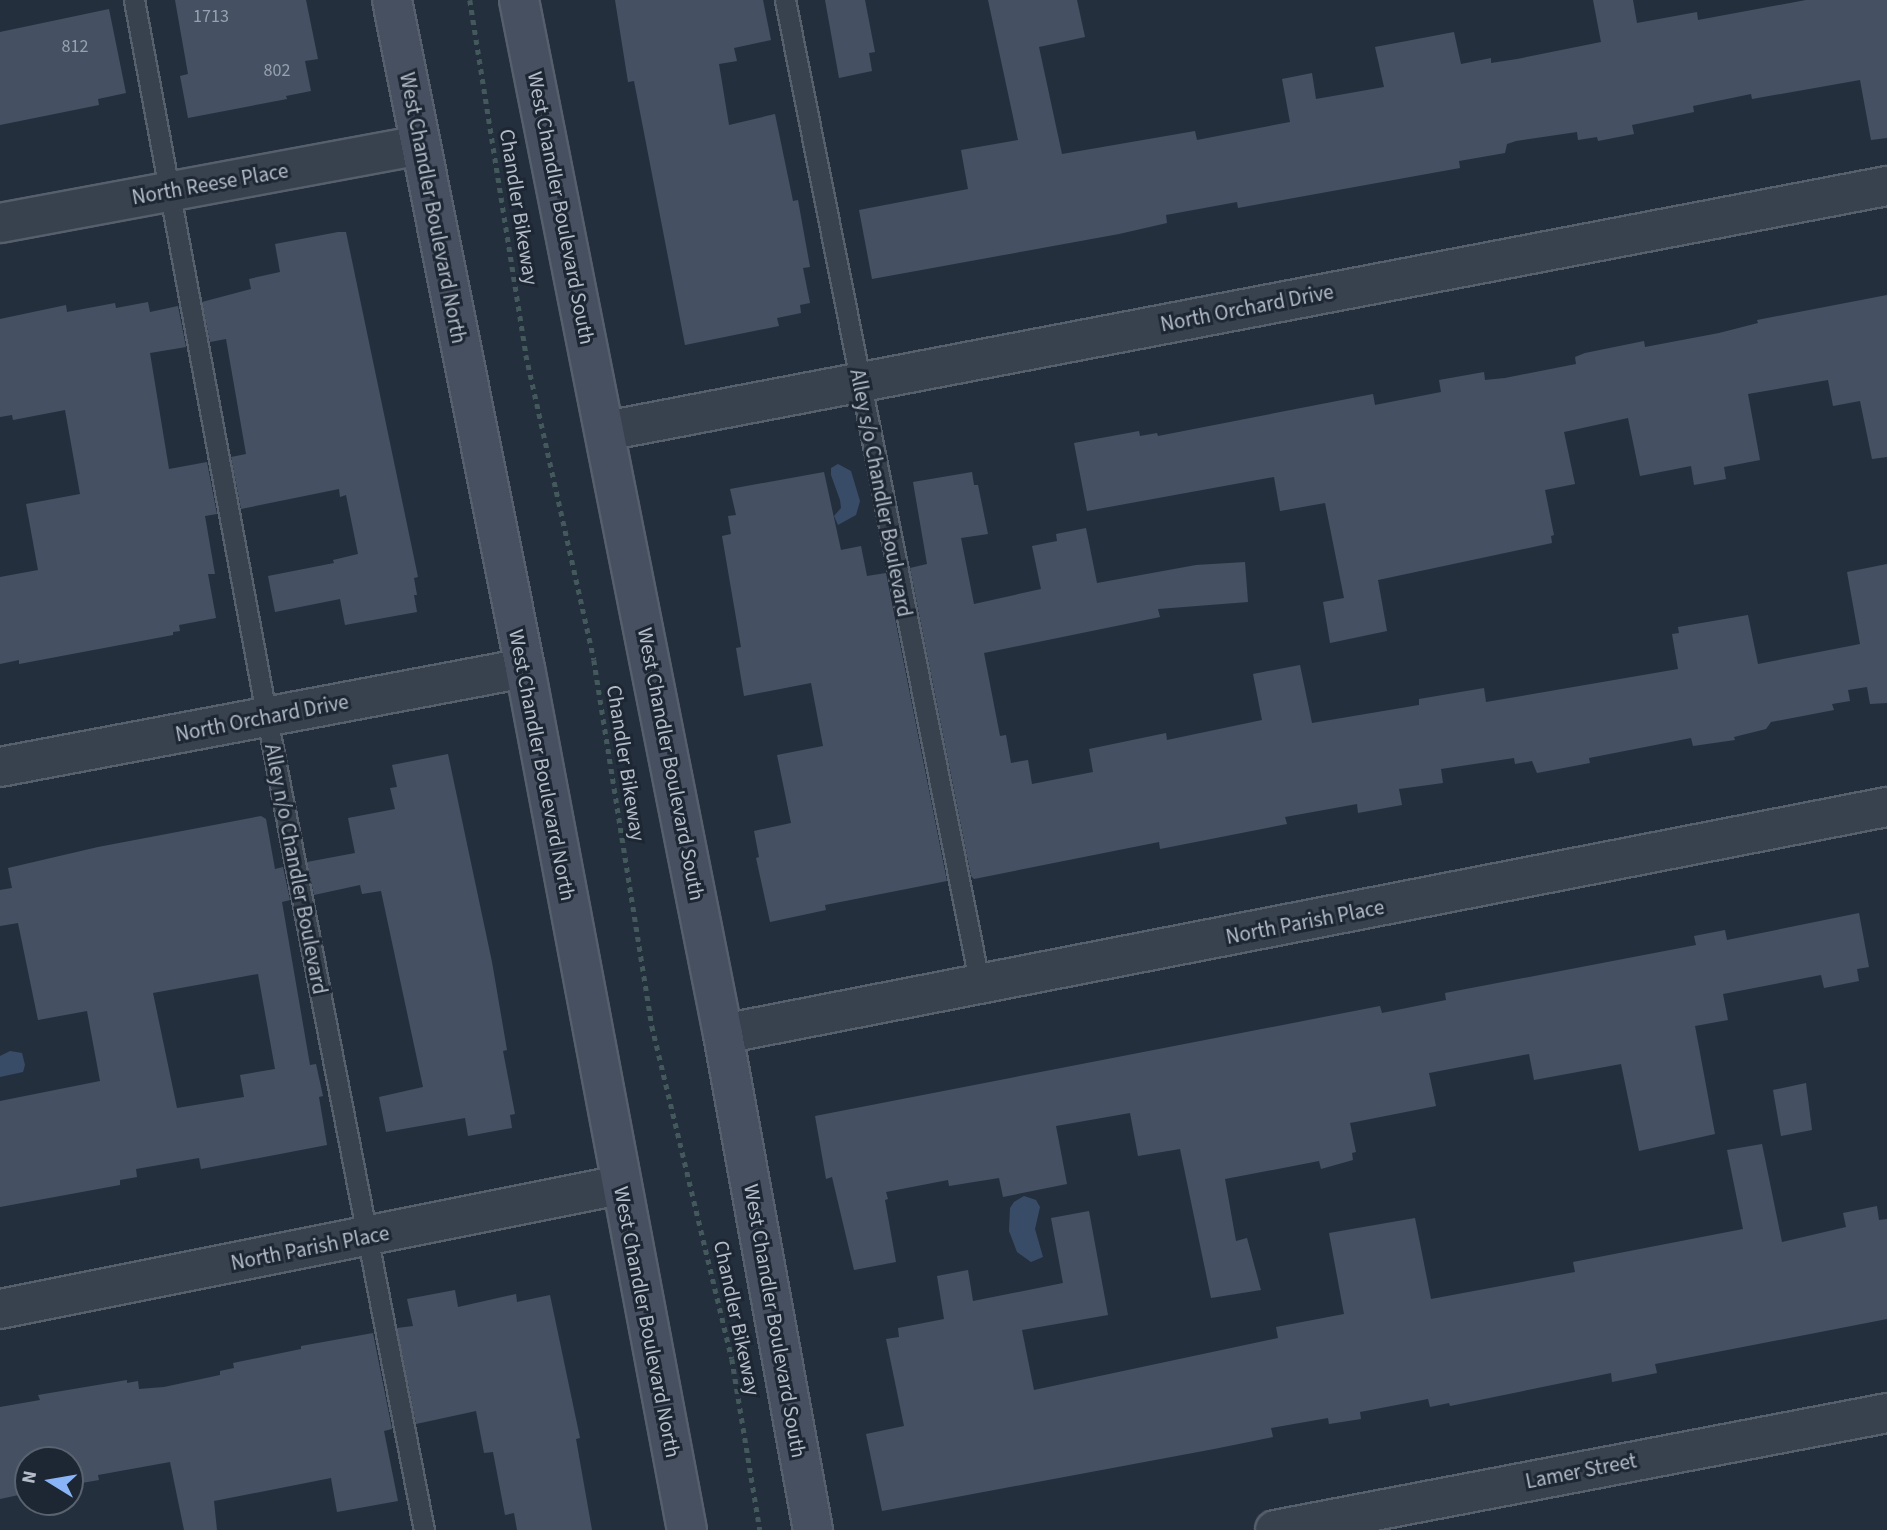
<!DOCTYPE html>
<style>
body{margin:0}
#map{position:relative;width:1887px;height:1530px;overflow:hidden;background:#242f3e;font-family:"Source Sans 3",sans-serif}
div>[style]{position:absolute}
.water>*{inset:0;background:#394c67}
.building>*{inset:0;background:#455162}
.path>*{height:4.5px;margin-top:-2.25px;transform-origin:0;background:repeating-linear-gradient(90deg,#44595c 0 5px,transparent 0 10px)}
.roads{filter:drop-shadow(2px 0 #565f6c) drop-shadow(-2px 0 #565f6c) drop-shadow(0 2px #565f6c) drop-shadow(0 -2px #565f6c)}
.service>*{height:19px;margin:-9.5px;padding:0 9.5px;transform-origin:9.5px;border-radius:9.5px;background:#38414e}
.minor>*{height:38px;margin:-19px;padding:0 19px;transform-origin:19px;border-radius:19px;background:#38414e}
.secondary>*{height:38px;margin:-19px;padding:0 19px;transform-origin:19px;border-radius:19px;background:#465061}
span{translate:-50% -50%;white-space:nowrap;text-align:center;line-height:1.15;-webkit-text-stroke:6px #1d2633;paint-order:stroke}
.number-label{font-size:18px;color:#98a1af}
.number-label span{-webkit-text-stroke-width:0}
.street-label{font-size:21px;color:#b4bcc9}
.north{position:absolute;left:14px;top:1446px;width:70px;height:70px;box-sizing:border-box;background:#1d2633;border:2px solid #59626f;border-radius:50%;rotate:281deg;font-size:19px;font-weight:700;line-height:28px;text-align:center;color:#b4bcc9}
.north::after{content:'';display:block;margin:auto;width:24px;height:32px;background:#8ab4f8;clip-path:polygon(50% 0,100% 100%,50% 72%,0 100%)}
</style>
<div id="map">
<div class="water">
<div style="clip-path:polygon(838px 464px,851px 471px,860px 501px,856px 515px,838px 525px,834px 516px,841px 508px,840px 500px,831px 475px,831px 468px)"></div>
<div style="clip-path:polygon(10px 1051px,22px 1053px,25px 1065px,23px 1072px,0 1077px,0 1056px)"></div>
<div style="clip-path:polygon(1024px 1196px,1036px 1200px,1040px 1207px,1035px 1229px,1043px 1257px,1031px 1262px,1017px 1252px,1009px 1231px,1010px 1208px,1014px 1202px)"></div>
</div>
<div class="building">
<div style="clip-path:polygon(175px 0,306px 0,318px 59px,305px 61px,311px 91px,286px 96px,287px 99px,188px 118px,180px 76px,188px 74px)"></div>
<div style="clip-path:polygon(615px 0,763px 0,771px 40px,734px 48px,737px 61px,719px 64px,729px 125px,775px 114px,793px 201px,798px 200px,810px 267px,803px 268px,810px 303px,800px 305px,801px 313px,777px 318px,779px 326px,685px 345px,634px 81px,628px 82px)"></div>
<div style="clip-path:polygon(825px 0,865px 0,875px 52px,869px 53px,872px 71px,839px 78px)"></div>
<div style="clip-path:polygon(988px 0,1077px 0,1085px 37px,1039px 47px,1062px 154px,1195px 131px,1197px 140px,1290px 122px,1282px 79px,1312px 73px,1316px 99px,1384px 87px,1375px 47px,1454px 32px,1461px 64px,1491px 58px,1491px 63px,1517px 59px,1601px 42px,1593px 0,1633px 0,1637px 23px,1697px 12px,1698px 20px,1806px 0,1887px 0,1887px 138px,1871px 140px,1860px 80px,1752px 99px,1751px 94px,1693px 106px,1694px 112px,1632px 125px,1634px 134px,1598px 141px,1597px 137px,1578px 140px,1577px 132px,1516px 141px,1507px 144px,1505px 153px,1459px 161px,1460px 168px,1238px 208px,1237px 202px,1166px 215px,1167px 223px,1119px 234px,872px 279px,859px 210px,968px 189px,961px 150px,1018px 140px)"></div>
<div style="clip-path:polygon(109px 9px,126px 93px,98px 99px,99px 105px,0 125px,0 32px)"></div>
<div style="clip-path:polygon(338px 232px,346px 232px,418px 577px,414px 578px,417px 595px,414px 595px,417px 612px,345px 625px,340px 599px,275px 612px,268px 576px,334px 563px,333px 560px,358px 554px,346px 495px,340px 497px,339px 489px,241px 509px,231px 457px,246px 454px,226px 339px,210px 342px,202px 302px,251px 289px,249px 279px,280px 272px,275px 244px)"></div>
<div style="clip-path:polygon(1887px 295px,1887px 457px,1872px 459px,1860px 401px,1833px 406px,1828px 380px,1748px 394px,1760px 460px,1724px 467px,1726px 479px,1694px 485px,1691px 466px,1640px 476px,1628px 418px,1564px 432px,1575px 484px,1545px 490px,1554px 535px,1551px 536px,1552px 543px,1378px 580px,1387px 631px,1330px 643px,1323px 602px,1344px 598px,1325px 503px,1280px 511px,1274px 477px,1087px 511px,1074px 443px,1139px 431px,1140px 436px,1157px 433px,1158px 436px,1373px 394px,1375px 405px,1441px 392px,1439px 380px,1484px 372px,1485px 380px,1505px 378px,1576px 364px,1575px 357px,1585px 353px,1644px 341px,1645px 347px,1719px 333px,1758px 323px,1757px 320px)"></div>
<div style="clip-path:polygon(148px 302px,150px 312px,178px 306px,186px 347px,150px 353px,169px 469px,207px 462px,217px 514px,205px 516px,215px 574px,208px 574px,216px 618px,179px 625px,180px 631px,173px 632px,173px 635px,19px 664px,19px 660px,0 664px,0 577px,38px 570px,26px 504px,80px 494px,65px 410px,13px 420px,12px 415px,0 417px,0 319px,66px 305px,67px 312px,115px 303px,116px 308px)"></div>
<div style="clip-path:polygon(824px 472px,841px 550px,861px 546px,867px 576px,886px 573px,947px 881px,825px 905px,826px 910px,770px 922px,756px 858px,759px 857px,754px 831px,791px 823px,777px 755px,823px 746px,811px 683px,744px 696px,736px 648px,741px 647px,722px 536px,731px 534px,728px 516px,736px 515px,730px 489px)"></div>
<div style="clip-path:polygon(972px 472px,974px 485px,978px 485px,988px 534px,961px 538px,974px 604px,1041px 589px,1032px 546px,1057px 541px,1056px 534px,1086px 528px,1097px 583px,1196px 565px,1245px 562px,1248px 602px,1158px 609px,1160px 617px,984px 653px,1000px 736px,1006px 735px,1011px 763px,1028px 760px,1032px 784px,1093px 772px,1089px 749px,1166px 733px,1167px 740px,1262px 720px,1253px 674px,1300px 665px,1312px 723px,1419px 705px,1419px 699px,1484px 688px,1486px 702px,1678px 669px,1672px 634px,1679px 633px,1678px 627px,1748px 615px,1758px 664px,1860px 644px,1847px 572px,1887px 564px,1887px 703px,1870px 704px,1867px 687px,1848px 690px,1850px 701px,1832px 704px,1834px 710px,1771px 722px,1766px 729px,1734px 737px,1735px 740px,1693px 746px,1691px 738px,1589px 758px,1590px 763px,1537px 773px,1532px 761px,1515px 764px,1514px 758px,1441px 769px,1443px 783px,1399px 789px,1402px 805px,1358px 813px,1357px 804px,1285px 817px,1287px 824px,1160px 849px,1159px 842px,974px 879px,971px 876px,910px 568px,927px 564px,913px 482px)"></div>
<div style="clip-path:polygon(448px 754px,492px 962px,507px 1050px,503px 1051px,515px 1114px,510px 1115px,512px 1128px,468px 1136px,465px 1118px,386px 1132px,379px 1097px,423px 1087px,381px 891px,362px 894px,360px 885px,314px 895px,307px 862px,355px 853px,348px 818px,395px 809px,390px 788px,397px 787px,392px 765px)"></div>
<div style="clip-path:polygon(evenodd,261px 816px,266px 819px,275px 869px,283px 867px,290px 900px,282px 902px,310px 1065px,316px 1064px,323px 1096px,319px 1097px,327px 1145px,201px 1169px,199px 1158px,136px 1169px,137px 1177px,120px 1180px,120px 1185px,0 1207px,0 1101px,100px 1081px,87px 1011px,38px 1020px,18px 923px,0 926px,0 890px,12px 888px,8px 868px,98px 847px,261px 816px,258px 974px,275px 1069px,240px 1075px,244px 1097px,177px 1108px,153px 993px,258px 974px)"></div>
<div style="clip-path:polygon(1859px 913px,1869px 967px,1857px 969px,1859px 981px,1824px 988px,1821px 975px,1723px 994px,1728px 1020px,1695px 1026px,1715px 1134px,1639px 1151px,1621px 1064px,1534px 1080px,1529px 1054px,1429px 1073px,1436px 1106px,1350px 1123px,1356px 1152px,1352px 1153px,1353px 1160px,1321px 1169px,1319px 1161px,1225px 1179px,1236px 1241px,1247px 1238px,1261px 1290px,1211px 1298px,1180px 1149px,1138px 1156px,1130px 1113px,1056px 1126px,1067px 1184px,1003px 1197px,999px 1178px,949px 1186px,948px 1180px,886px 1192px,888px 1199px,885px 1200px,896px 1262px,854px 1270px,832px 1177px,826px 1179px,815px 1116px,1380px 1006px,1382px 1013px,1446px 1000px,1445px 993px,1696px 945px,1694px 936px,1725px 930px,1727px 940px)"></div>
<div style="clip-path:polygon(1806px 1083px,1812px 1130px,1781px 1136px,1773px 1090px)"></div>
<div style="clip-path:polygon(1762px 1144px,1782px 1242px,1846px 1227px,1843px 1213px,1877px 1206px,1879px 1220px,1887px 1219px,1887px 1319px,1655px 1364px,1657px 1373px,1612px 1382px,1611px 1373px,1450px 1406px,1449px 1403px,1430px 1407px,1428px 1399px,1360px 1412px,1361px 1419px,1329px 1424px,1328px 1418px,1271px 1428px,1273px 1437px,1214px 1449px,882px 1511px,866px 1434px,904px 1426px,886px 1339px,899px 1337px,898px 1328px,944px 1319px,937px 1276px,968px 1270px,973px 1301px,1063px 1283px,1051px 1218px,1089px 1211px,1108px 1315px,1022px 1330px,1034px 1390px,1278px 1338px,1276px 1327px,1344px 1314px,1329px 1233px,1415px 1218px,1431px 1299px,1575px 1272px,1573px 1262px,1743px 1229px,1727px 1150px)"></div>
<div style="clip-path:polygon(455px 1290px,458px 1307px,516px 1294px,517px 1302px,550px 1295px,580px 1438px,576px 1439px,592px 1530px,517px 1530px,514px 1513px,505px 1515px,493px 1452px,484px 1453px,476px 1411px,416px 1424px,397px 1328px,413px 1326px,407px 1299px)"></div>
<div style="clip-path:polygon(373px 1333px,392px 1429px,384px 1431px,398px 1501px,337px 1512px,331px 1478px,214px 1501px,217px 1530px,184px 1530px,170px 1462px,98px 1475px,99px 1480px,70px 1485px,70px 1460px,28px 1460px,28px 1493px,0 1499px,0 1407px,40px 1400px,38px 1395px,127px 1380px,127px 1383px,138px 1381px,139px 1389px,164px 1387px,220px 1375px,220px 1371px,234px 1368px,233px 1363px,301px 1349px,301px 1346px)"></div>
</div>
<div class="path">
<div style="left:470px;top:0;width:359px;rotate:81deg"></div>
<div style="left:526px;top:355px;width:312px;rotate:77.4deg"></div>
<div style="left:594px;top:660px;width:371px;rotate:81deg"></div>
<div style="left:652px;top:1026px;width:342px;rotate:76.5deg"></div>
<div style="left:732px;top:1359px;width:173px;rotate:80.7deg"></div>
</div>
<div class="roads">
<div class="service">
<div style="left:134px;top:0;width:730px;rotate:79.51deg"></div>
<div style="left:267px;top:718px;width:827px;rotate:79.06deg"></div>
<div style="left:785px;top:0;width:1005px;rotate:78.81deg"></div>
</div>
<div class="minor">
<div style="left:0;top:223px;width:427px;rotate:-10.5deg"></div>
<div style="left:606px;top:431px;width:1304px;rotate:-10.83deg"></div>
<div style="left:0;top:767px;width:534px;rotate:-10.68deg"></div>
<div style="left:723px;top:1034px;width:1186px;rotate:-11.04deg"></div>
<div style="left:0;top:1309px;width:632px;rotate:-11.31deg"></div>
<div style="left:1275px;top:1530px;width:623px;rotate:-10.82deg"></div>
</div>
<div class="secondary">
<div style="left:392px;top:0;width:681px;rotate:78.74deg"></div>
<div style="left:525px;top:668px;width:877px;rotate:79.36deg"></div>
<div style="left:519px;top:0;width:1054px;rotate:78.84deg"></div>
<div style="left:723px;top:1034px;width:504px;rotate:79.72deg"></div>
</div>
</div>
<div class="number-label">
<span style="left:211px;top:17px">1713</span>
<span style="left:75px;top:47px">812</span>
<span style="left:277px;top:71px">802</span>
</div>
<div class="street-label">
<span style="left:210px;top:184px;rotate:-10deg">North Reese Place</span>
<span style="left:519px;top:207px;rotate:81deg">Chandler Bikeway</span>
<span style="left:433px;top:208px;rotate:79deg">West Chandler Boulevard North</span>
<span style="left:561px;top:208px;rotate:79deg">West Chandler Boulevard South</span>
<span style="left:1247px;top:308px;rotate:-11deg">North Orchard Drive</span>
<span style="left:881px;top:493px;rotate:79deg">Alley s/o Chandler Boulevard</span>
<span style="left:262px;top:718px;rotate:-11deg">North Orchard Drive</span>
<span style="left:626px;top:763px;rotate:81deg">Chandler Bikeway</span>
<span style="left:671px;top:764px;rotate:79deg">West Chandler Boulevard South</span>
<span style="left:542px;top:765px;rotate:79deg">West Chandler Boulevard North</span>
<span style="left:296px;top:869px;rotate:79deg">Alley n/o Chandler Boulevard</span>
<span style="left:1305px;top:922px;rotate:-11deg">North Parish Place</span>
<span style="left:310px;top:1248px;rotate:-11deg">North Parish Place</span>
<span style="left:737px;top:1318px;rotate:78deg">Chandler Bikeway</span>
<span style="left:775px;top:1321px;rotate:80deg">West Chandler Boulevard South</span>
<span style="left:647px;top:1322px;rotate:79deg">West Chandler Boulevard North</span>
<span style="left:1581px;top:1471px;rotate:-11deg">Lamer Street</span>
</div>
<div class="north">N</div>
</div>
